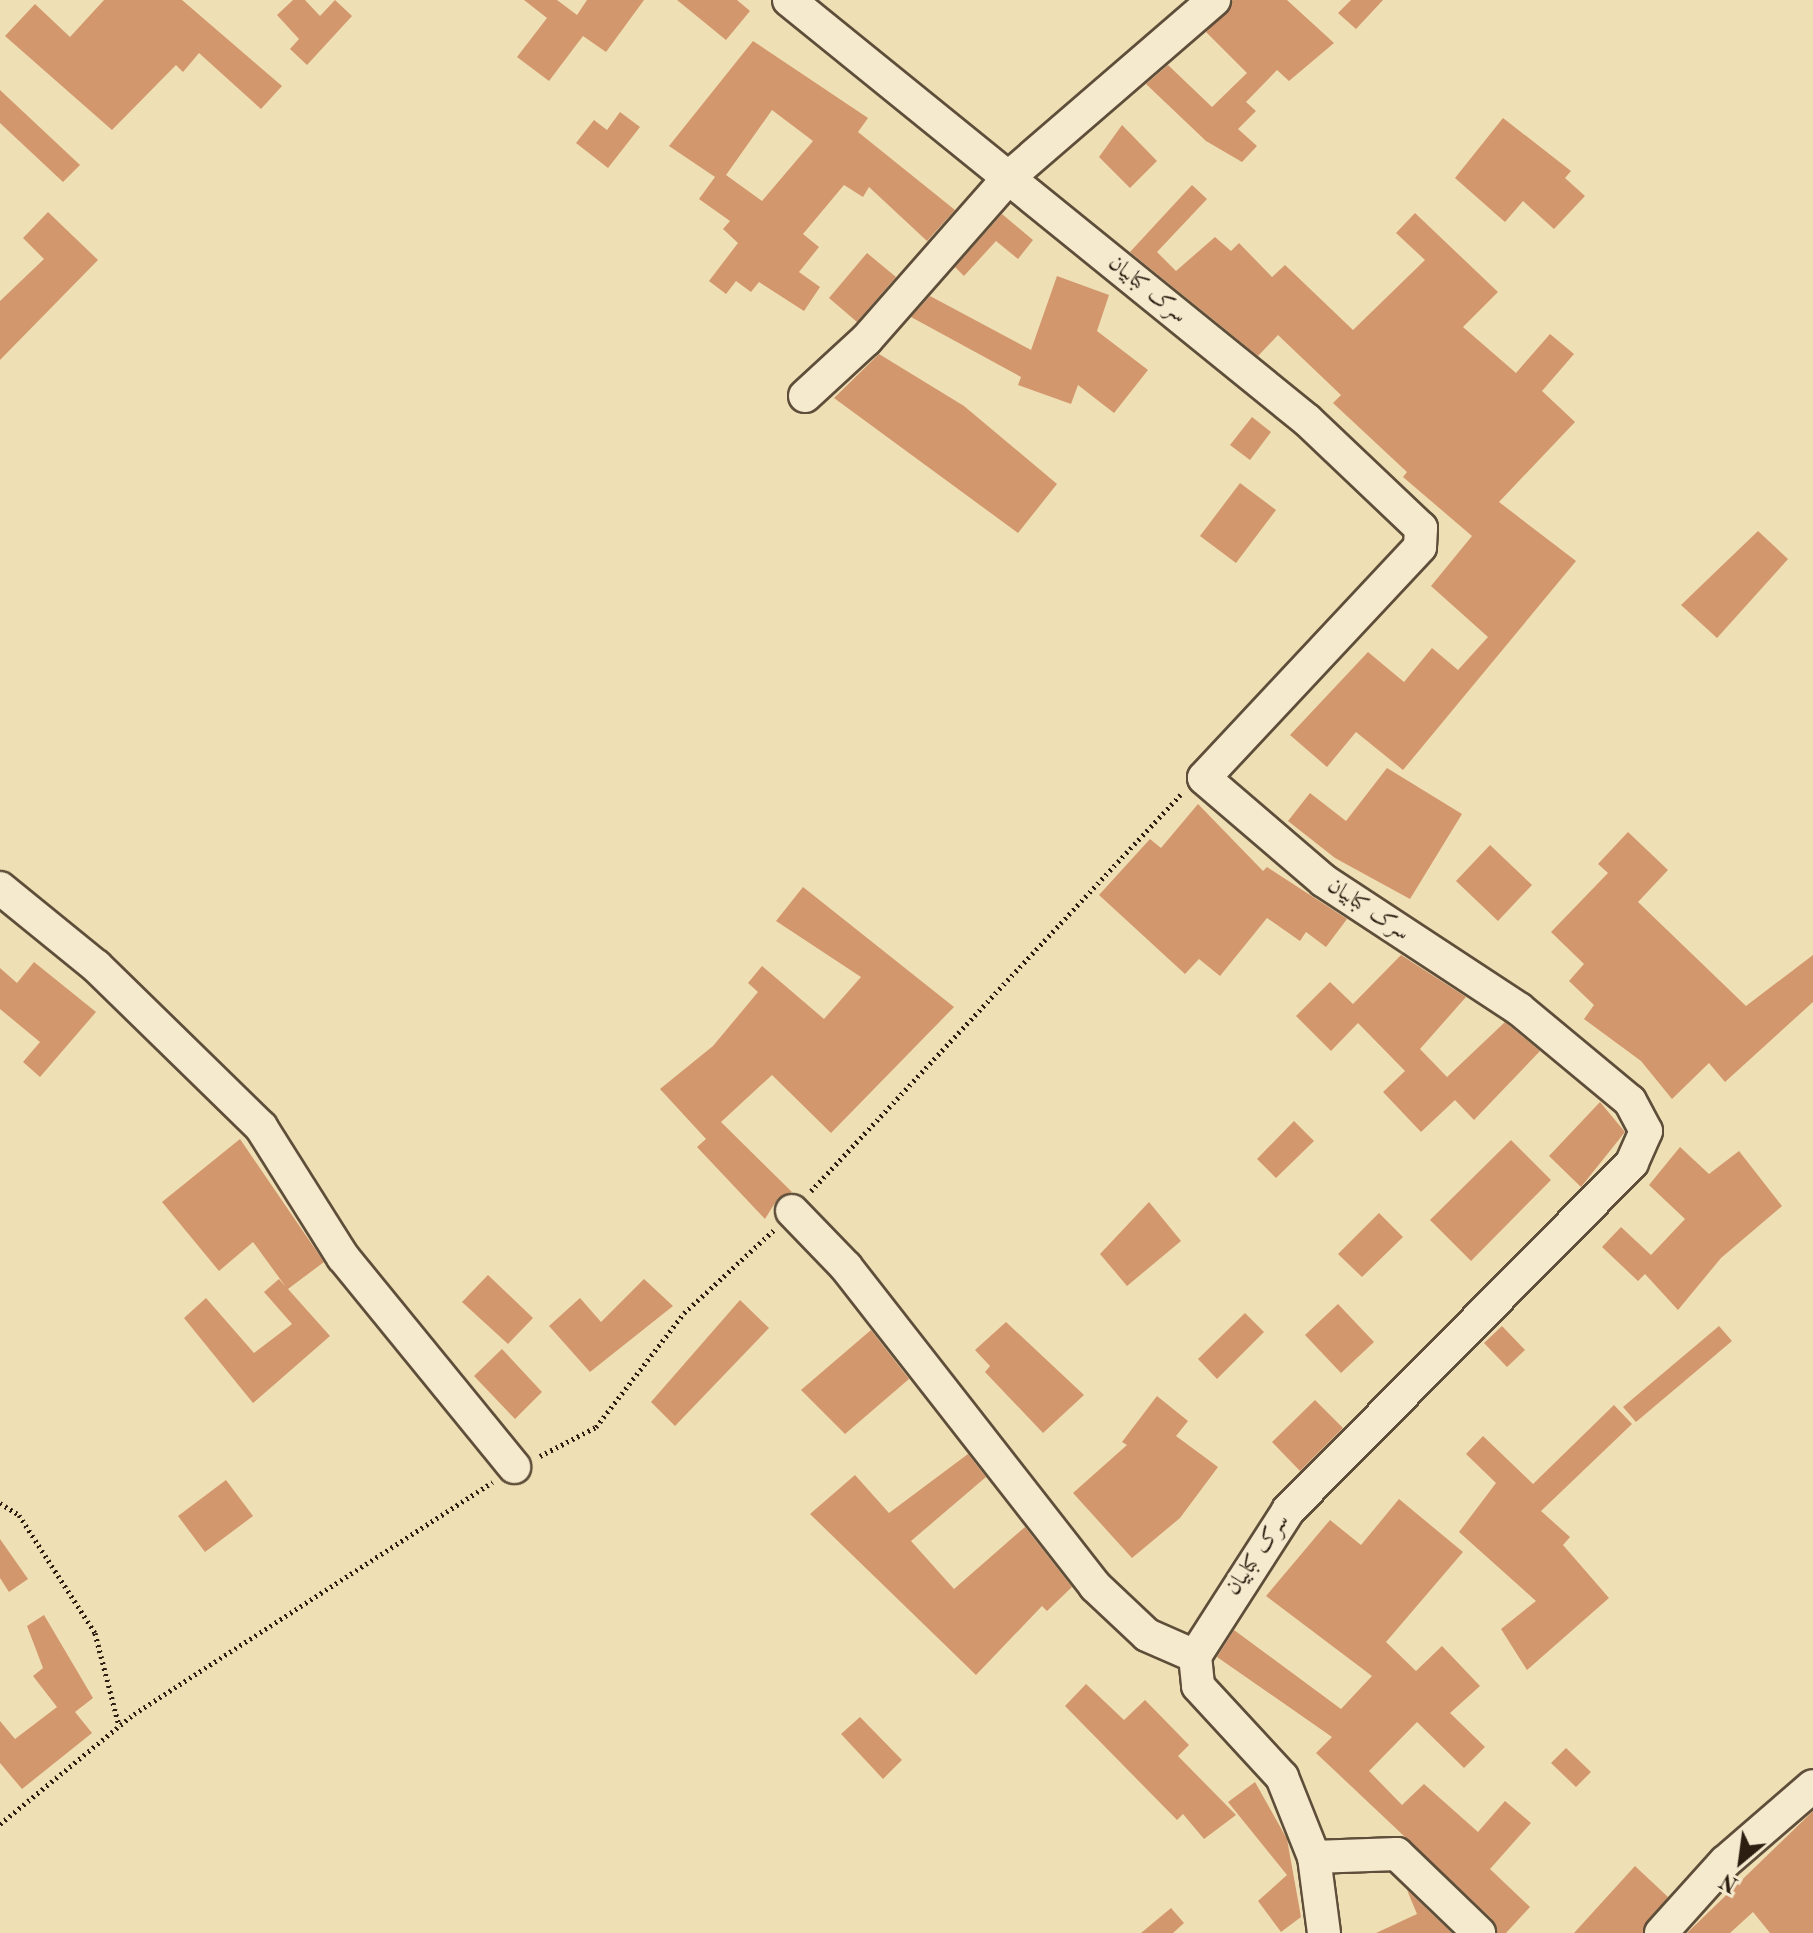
<!DOCTYPE html>
<meta charset="utf-8">
<style>
body{margin:0}
#map{position:relative;width:1813px;height:1933px;overflow:hidden;background:#efdfb4;font-family:"Old Standard TT",Amiri,serif}
div>[style]{position:absolute}
.building>*{inset:0;background:#d3976e}
.path>*{height:5px;margin-top:-2.5px;transform-origin:0;background:repeating-linear-gradient(90deg,#2d1e12 0 2px,transparent 0 6px)}
.roads{filter:drop-shadow(2px 0 #5e4e3a) drop-shadow(-2px 0 #5e4e3a) drop-shadow(0 2px #5e4e3a) drop-shadow(0 -2px #5e4e3a)}
.minor>*{height:32px;margin:-16px;padding:0 16px;transform-origin:16px;border-radius:16px;background:#f5eace}
span{translate:-50% -50%;white-space:nowrap;text-align:center;line-height:1.15;-webkit-text-stroke:6px #f5eace;paint-order:stroke}
.street-label{font-size:22px;color:#2d1e12}
.north{position:absolute;left:1701px;top:1821px;width:80px;height:80px;-webkit-text-stroke:6px #f5eace;paint-order:stroke;rotate:209deg;font-size:22px;font-weight:700;line-height:32px;text-align:center;color:#2d1e12}
.north::after{content:'';display:block;margin:auto;width:28px;height:36px;background:#2d1e12;clip-path:polygon(50% 0,100% 100%,50% 72%,0 100%)}
</style>
<div id="map">
<div class="building">
<div style="clip-path:polygon(104px 0,182px 0,282px 86px,261px 109px,199px 53px,183px 72px,176px 65px,112px 130px,5px 36px,35px 4px,70px 37px)"></div>
<div style="clip-path:polygon(293px 0,305px 0,320px 16px,335px 0,352px 16px,307px 65px,290px 49px,299px 39px,277px 15px)"></div>
<div style="clip-path:polygon(524px 0,557px 0,577px 15px,587px 0,644px 0,606px 52px,583px 36px,549px 81px,517px 57px,547px 18px)"></div>
<div style="clip-path:polygon(677px 0,737px 0,750px 11px,726px 40px)"></div>
<div style="clip-path:polygon(1233px 0,1287px 0,1334px 43px,1289px 81px,1277px 70px,1246px 102px,1256px 111px,1238px 129px,1257px 146px,1242px 162px,1206px 141px,1146px 84px,1168px 65px,1212px 107px,1247px 73px,1206px 32px)"></div>
<div style="clip-path:polygon(1351px 0,1383px 0,1356px 29px,1338px 13px)"></div>
<div style="clip-path:polygon(evenodd,753px 41px,868px 118px,858px 132px,955px 210px,927px 241px,869px 187px,863px 197px,844px 185px,803px 234px,819px 247px,799px 272px,820px 287px,804px 311px,759px 282px,751px 292px,736px 281px,726px 294px,709px 281px,738px 243px,723px 229px,730px 221px,699px 199px,715px 177px,669px 146px,753px 41px,772px 110px,813px 141px,762px 201px,726px 175px,772px 110px)"></div>
<div style="clip-path:polygon(0 90px,80px 165px,63px 182px,0 123px)"></div>
<div style="clip-path:polygon(620px 112px,640px 127px,608px 168px,576px 143px,594px 120px,607px 130px)"></div>
<div style="clip-path:polygon(1503px 118px,1571px 171px,1565px 178px,1585px 196px,1554px 229px,1523px 201px,1505px 222px,1455px 178px)"></div>
<div style="clip-path:polygon(1122px 125px,1157px 161px,1130px 188px,1099px 157px)"></div>
<div style="clip-path:polygon(1192px 185px,1207px 199px,1157px 252px,1176px 271px,1215px 237px,1231px 251px,1239px 243px,1272px 277px,1285px 265px,1353px 330px,1425px 260px,1396px 233px,1415px 213px,1498px 292px,1463px 327px,1516px 373px,1550px 334px,1574px 354px,1542px 391px,1575px 422px,1499px 502px,1576px 561px,1403px 770px,1356px 732px,1327px 767px,1290px 735px,1368px 652px,1404px 682px,1432px 648px,1458px 670px,1488px 637px,1431px 586px,1472px 536px,1403px 477px,1407px 472px,1333px 403px,1341px 395px,1278px 335px,1258px 356px,1130px 252px)"></div>
<div style="clip-path:polygon(48px 212px,98px 260px,0 360px,0 301px,44px 259px,23px 238px)"></div>
<div style="clip-path:polygon(1002px 214px,1033px 240px,1018px 259px,996px 241px,964px 276px,955px 267px)"></div>
<div style="clip-path:polygon(867px 253px,896px 277px,857px 322px,829px 298px)"></div>
<div style="clip-path:polygon(1057px 276px,1109px 295px,1097px 331px,1148px 370px,1114px 413px,1078px 385px,1071px 404px,1018px 385px,1021px 377px,911px 317px,930px 296px,1031px 350px)"></div>
<div style="clip-path:polygon(879px 354px,964px 406px,1057px 484px,1018px 533px,834px 398px)"></div>
<div style="clip-path:polygon(1252px 417px,1271px 432px,1250px 460px,1230px 445px)"></div>
<div style="clip-path:polygon(1240px 483px,1276px 510px,1236px 563px,1200px 536px)"></div>
<div style="clip-path:polygon(1758px 531px,1788px 559px,1717px 638px,1681px 605px)"></div>
<div style="clip-path:polygon(1387px 768px,1462px 814px,1410px 899px,1335px 858px,1288px 821px,1310px 793px,1346px 821px)"></div>
<div style="clip-path:polygon(1198px 804px,1263px 871px,1267px 867px,1347px 919px,1326px 947px,1306px 932px,1300px 941px,1267px 918px,1220px 976px,1199px 959px,1185px 974px,1099px 895px,1150px 839px,1161px 848px)"></div>
<div style="clip-path:polygon(1628px 832px,1668px 870px,1638px 902px,1746px 1006px,1813px 955px,1813px 1002px,1725px 1082px,1709px 1063px,1672px 1099px,1641px 1061px,1584px 1019px,1594px 1005px,1569px 981px,1584px 964px,1551px 932px,1608px 873px,1598px 864px)"></div>
<div style="clip-path:polygon(1490px 845px,1532px 885px,1498px 921px,1456px 881px)"></div>
<div style="clip-path:polygon(803px 887px,954px 1007px,831px 1133px,772px 1075px,721px 1122px,792px 1192px,778px 1198px,765px 1219px,697px 1147px,706px 1139px,660px 1089px,713px 1046px,758px 992px,748px 983px,762px 966px,824px 1019px,861px 977px,776px 921px)"></div>
<div style="clip-path:polygon(1401px 955px,1466px 997px,1420px 1049px,1447px 1077px,1505px 1022px,1540px 1051px,1474px 1120px,1455px 1100px,1421px 1132px,1383px 1092px,1405px 1071px,1358px 1023px,1331px 1051px,1296px 1016px,1330px 982px,1353px 1004px)"></div>
<div style="clip-path:polygon(34px 962px,96px 1012px,40px 1077px,23px 1062px,40px 1042px,0 1009px,0 968px,17px 983px)"></div>
<div style="clip-path:polygon(1600px 1102px,1625px 1132px,1581px 1187px,1549px 1156px)"></div>
<div style="clip-path:polygon(1294px 1121px,1314px 1141px,1276px 1178px,1257px 1159px)"></div>
<div style="clip-path:polygon(240px 1139px,324px 1262px,288px 1289px,330px 1336px,253px 1403px,184px 1318px,206px 1298px,254px 1353px,292px 1324px,264px 1292px,279px 1279px,286px 1287px,253px 1242px,219px 1271px,162px 1202px)"></div>
<div style="clip-path:polygon(1511px 1140px,1551px 1180px,1471px 1261px,1430px 1220px)"></div>
<div style="clip-path:polygon(1680px 1147px,1709px 1174px,1739px 1151px,1782px 1206px,1721px 1258px,1678px 1310px,1645px 1274px,1638px 1281px,1602px 1247px,1621px 1227px,1651px 1255px,1685px 1219px,1649px 1185px)"></div>
<div style="clip-path:polygon(1149px 1202px,1181px 1241px,1127px 1286px,1100px 1254px)"></div>
<div style="clip-path:polygon(1379px 1213px,1403px 1237px,1362px 1277px,1338px 1254px)"></div>
<div style="clip-path:polygon(488px 1275px,533px 1318px,508px 1344px,462px 1302px)"></div>
<div style="clip-path:polygon(644px 1279px,673px 1306px,590px 1372px,549px 1326px,580px 1298px,601px 1322px)"></div>
<div style="clip-path:polygon(740px 1300px,769px 1328px,675px 1426px,651px 1402px)"></div>
<div style="clip-path:polygon(1338px 1304px,1374px 1342px,1341px 1373px,1305px 1335px)"></div>
<div style="clip-path:polygon(1245px 1313px,1264px 1332px,1217px 1379px,1198px 1359px)"></div>
<div style="clip-path:polygon(1006px 1322px,1084px 1395px,1043px 1433px,985px 1372px,990px 1366px,975px 1350px)"></div>
<div style="clip-path:polygon(1502px 1326px,1525px 1350px,1507px 1367px,1484px 1343px)"></div>
<div style="clip-path:polygon(1719px 1326px,1732px 1341px,1636px 1422px,1623px 1407px)"></div>
<div style="clip-path:polygon(871px 1330px,909px 1379px,845px 1434px,801px 1390px)"></div>
<div style="clip-path:polygon(502px 1349px,542px 1392px,515px 1419px,474px 1376px)"></div>
<div style="clip-path:polygon(1157px 1396px,1188px 1421px,1176px 1436px,1218px 1467px,1180px 1518px,1132px 1558px,1073px 1493px,1127px 1445px,1122px 1442px)"></div>
<div style="clip-path:polygon(1315px 1400px,1343px 1428px,1300px 1471px,1272px 1442px)"></div>
<div style="clip-path:polygon(1614px 1405px,1632px 1424px,1541px 1511px,1570px 1537px,1563px 1545px,1609px 1598px,1527px 1670px,1501px 1629px,1536px 1601px,1459px 1532px,1496px 1483px,1466px 1454px,1483px 1436px,1533px 1484px)"></div>
<div style="clip-path:polygon(968px 1454px,986px 1477px,911px 1541px,954px 1589px,1025px 1527px,1072px 1587px,1047px 1611px,1042px 1606px,976px 1675px,810px 1514px,855px 1475px,889px 1513px)"></div>
<div style="clip-path:polygon(226px 1480px,253px 1516px,205px 1552px,178px 1516px)"></div>
<div style="clip-path:polygon(1399px 1499px,1463px 1552px,1386px 1642px,1416px 1671px,1442px 1646px,1480px 1686px,1450px 1713px,1485px 1747px,1464px 1768px,1417px 1722px,1369px 1771px,1402px 1805px,1424px 1784px,1478px 1832px,1505px 1801px,1531px 1823px,1490px 1869px,1530px 1907px,1506px 1933px,1497px 1933px,1492px 1919px,1316px 1753px,1332px 1737px,1217px 1657px,1234px 1630px,1341px 1709px,1372px 1676px,1266px 1596px,1330px 1520px,1361px 1545px)"></div>
<div style="clip-path:polygon(0 1539px,28px 1579px,9px 1592px,0 1578px)"></div>
<div style="clip-path:polygon(44px 1615px,93px 1698px,75px 1712px,92px 1733px,22px 1789px,0 1763px,0 1721px,15px 1739px,57px 1707px,33px 1676px,43px 1668px,27px 1626px)"></div>
<div style="clip-path:polygon(1086px 1684px,1124px 1720px,1145px 1700px,1189px 1745px,1178px 1756px,1236px 1815px,1204px 1839px,1183px 1814px,1177px 1820px,1065px 1706px)"></div>
<div style="clip-path:polygon(860px 1717px,902px 1760px,883px 1779px,841px 1734px)"></div>
<div style="clip-path:polygon(1566px 1748px,1591px 1772px,1576px 1787px,1551px 1763px)"></div>
<div style="clip-path:polygon(1255px 1782px,1287px 1839px,1301px 1917px,1281px 1932px,1258px 1901px,1287px 1875px,1228px 1802px)"></div>
<div style="clip-path:polygon(1813px 1811px,1813px 1933px,1770px 1933px,1753px 1912px,1730px 1933px,1687px 1933px)"></div>
<div style="clip-path:polygon(1635px 1866px,1668px 1897px,1643px 1933px,1574px 1933px)"></div>
<div style="clip-path:polygon(1407px 1890px,1452px 1933px,1376px 1933px,1417px 1914px)"></div>
<div style="clip-path:polygon(1171px 1908px,1184px 1923px,1173px 1933px,1141px 1933px)"></div>
</div>
<div class="path">
<div style="left:811px;top:1191px;width:546px;rotate:-47.01deg"></div>
<div style="left:540px;top:1456px;width:63px;rotate:-27.4deg"></div>
<div style="left:596px;top:1427px;width:144px;rotate:-52.3deg"></div>
<div style="left:684px;top:1313px;width:122px;rotate:-42.7deg"></div>
<div style="left:0;top:1503px;width:22px;rotate:32deg"></div>
<div style="left:19px;top:1515px;width:140px;rotate:57.2deg"></div>
<div style="left:95px;top:1633px;width:96px;rotate:75.5deg"></div>
<div style="left:0;top:1824px;width:173px;rotate:-39.4deg"></div>
<div style="left:134px;top:1714px;width:427px;rotate:-32.9deg"></div>
</div>
<div class="roads">
<div class="minor">
<div style="left:789px;top:0;width:667px;rotate:39.04deg"></div>
<div style="left:1307px;top:420px;width:157px;rotate:43.5deg"></div>
<div style="left:1421px;top:528px;width:19px;rotate:93deg"></div>
<div style="left:1420px;top:547px;width:316px;rotate:133.1deg"></div>
<div style="left:1204px;top:778px;width:158px;rotate:40.6deg"></div>
<div style="left:1324px;top:881px;width:233px;rotate:33.3deg"></div>
<div style="left:1519px;top:1009px;width:144px;rotate:39.7deg"></div>
<div style="left:1630px;top:1101px;width:34px;rotate:62deg"></div>
<div style="left:1646px;top:1131px;width:35px;rotate:114deg"></div>
<div style="left:1632px;top:1163px;width:489px;rotate:134.7deg"></div>
<div style="left:1288px;top:1511px;width:172px;rotate:122.7deg"></div>
<div style="left:1195px;top:1656px;width:30px;rotate:84deg"></div>
<div style="left:1198px;top:1686px;width:124px;rotate:47.3deg"></div>
<div style="left:1282px;top:1777px;width:86px;rotate:68.2deg"></div>
<div style="left:1314px;top:1857px;width:77px;rotate:82.5deg"></div>
<div style="left:805px;top:396px;width:83px;rotate:-42.6deg"></div>
<div style="left:866px;top:340px;width:217px;rotate:-48.7deg"></div>
<div style="left:1009px;top:177px;width:271px;rotate:-40.8deg"></div>
<div style="left:0;top:888px;width:124px;rotate:39.1deg"></div>
<div style="left:96px;top:966px;width:231px;rotate:44.3deg"></div>
<div style="left:261px;top:1127px;width:154px;rotate:57.8deg"></div>
<div style="left:343px;top:1257px;width:271px;rotate:50.8deg"></div>
<div style="left:792px;top:1211px;width:78px;rotate:46deg"></div>
<div style="left:846px;top:1267px;width:405px;rotate:52deg"></div>
<div style="left:1095px;top:1586px;width:71px;rotate:43.3deg"></div>
<div style="left:1147px;top:1635px;width:52px;rotate:23.6deg"></div>
<div style="left:1314px;top:1857px;width:83px;rotate:-2.1deg"></div>
<div style="left:1397px;top:1854px;width:114px;rotate:43.9deg"></div>
<div style="left:1661px;top:1933px;width:96px;rotate:-48deg"></div>
<div style="left:1725px;top:1862px;width:116px;rotate:-40.8deg"></div>
</div>
</div>
<div class="street-label">
<span style="left:1147px;top:290px;rotate:39deg">سرک کبابیان</span>
<span style="left:1368px;top:910px;rotate:34deg">سرک کبابیان</span>
<span style="left:1258px;top:1555px;rotate:-55deg">سرک کبابیان</span>
</div>
<div class="north">N</div>
</div>
